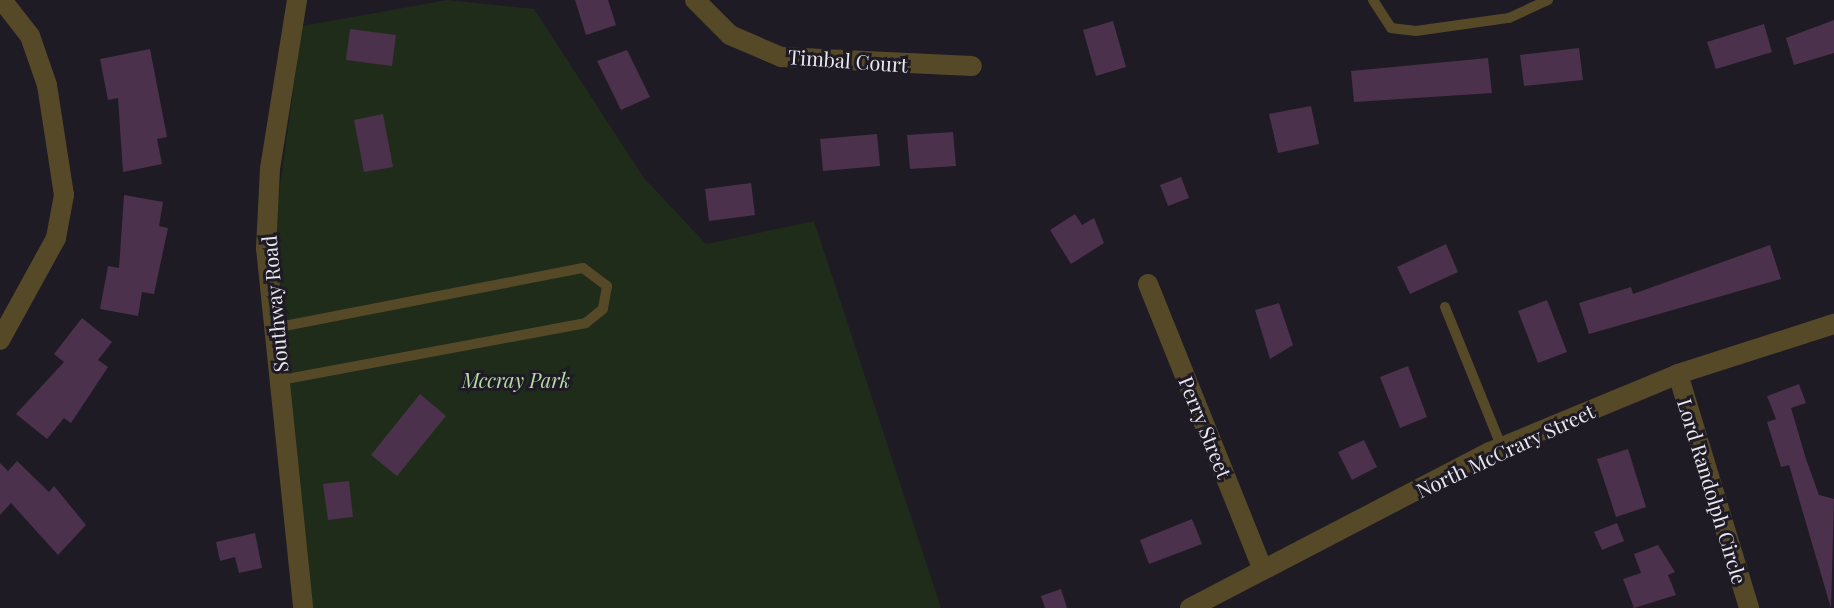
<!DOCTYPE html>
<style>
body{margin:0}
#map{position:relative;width:1834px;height:608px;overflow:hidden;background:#1e1b25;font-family:"Playfair Display",serif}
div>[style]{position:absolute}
.green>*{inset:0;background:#1f2c19}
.building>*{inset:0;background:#4c314c}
.service>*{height:10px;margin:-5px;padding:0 5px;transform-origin:5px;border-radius:5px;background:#564928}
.minor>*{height:20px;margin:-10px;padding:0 10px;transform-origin:10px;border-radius:10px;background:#564928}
span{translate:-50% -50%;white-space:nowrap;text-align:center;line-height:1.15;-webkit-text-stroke:6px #1e1b25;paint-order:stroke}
.street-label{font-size:20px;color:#e9e7ef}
.park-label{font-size:20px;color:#b5dca3;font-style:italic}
</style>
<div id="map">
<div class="green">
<div style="clip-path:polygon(448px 0,534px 9px,644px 178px,706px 244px,814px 221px,941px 608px,308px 608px,271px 252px,302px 26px)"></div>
</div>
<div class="building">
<div style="clip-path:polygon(575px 0,608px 0,616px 25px,586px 35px)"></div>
<div style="clip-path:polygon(1834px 20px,1834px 53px,1794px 65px,1786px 38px)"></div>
<div style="clip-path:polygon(1113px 21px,1126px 67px,1096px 76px,1083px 30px)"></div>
<div style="clip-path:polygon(1764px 24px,1772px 52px,1716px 69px,1707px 42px)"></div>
<div style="clip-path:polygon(350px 29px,396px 35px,392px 66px,346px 60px)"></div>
<div style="clip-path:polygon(1579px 48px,1583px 80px,1524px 86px,1520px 55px)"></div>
<div style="clip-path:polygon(150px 49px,167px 137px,157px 139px,162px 164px,123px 172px,118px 98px,108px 100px,100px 59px)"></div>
<div style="clip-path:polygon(627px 50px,650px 97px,621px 110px,597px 61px)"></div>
<div style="clip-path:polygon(1488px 58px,1492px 93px,1354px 102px,1351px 71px)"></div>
<div style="clip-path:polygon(1311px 106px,1319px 144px,1278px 153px,1269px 114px)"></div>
<div style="clip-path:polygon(383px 114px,393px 167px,364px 172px,354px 120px)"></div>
<div style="clip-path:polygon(953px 132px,956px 166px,910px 169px,907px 135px)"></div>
<div style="clip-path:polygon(877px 134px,880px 166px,823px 171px,820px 139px)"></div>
<div style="clip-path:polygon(1181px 177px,1189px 198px,1168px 206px,1160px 185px)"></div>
<div style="clip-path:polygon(751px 183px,755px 215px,709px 221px,705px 189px)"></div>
<div style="clip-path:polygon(124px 195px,163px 202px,159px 226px,168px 228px,154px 294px,142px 292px,138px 316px,100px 309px,108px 266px,119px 268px)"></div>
<div style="clip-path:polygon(1075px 214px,1082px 225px,1094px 218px,1104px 243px,1071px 264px,1050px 230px)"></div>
<div style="clip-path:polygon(1446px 244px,1458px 272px,1410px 294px,1397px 267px)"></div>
<div style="clip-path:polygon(1770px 245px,1781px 279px,1589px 334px,1579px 303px,1631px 287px,1633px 294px)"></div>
<div style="clip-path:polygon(1547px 300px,1567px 352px,1538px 363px,1518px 311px)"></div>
<div style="clip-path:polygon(1279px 303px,1293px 345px,1270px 359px,1255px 310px)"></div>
<div style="clip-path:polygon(82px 318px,112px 342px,98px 360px,108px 367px,71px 423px,64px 418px,47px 439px,16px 414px,64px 362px,54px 354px)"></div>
<div style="clip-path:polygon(1408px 366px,1427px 417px,1400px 428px,1380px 377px)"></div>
<div style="clip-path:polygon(1799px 384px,1806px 403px,1791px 408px,1806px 459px,1819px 495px,1834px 499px,1831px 608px,1789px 465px,1781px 467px,1767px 422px,1776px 419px,1767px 396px)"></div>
<div style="clip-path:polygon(420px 394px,446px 416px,397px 476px,371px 455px)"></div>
<div style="clip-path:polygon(1364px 440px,1377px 467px,1352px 480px,1338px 452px)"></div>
<div style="clip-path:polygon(1628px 449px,1646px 507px,1616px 517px,1597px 459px)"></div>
<div style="clip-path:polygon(17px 461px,49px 492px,54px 486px,86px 525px,58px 555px,11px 503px,0 515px,0 463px,8px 471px)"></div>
<div style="clip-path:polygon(349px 481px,353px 517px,328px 520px,323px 484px)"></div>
<div style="clip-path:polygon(1192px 519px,1202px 544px,1149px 564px,1140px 540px)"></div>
<div style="clip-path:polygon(1617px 523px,1624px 541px,1602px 550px,1594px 532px)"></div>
<div style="clip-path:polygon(255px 533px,262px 568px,239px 573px,235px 557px,220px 561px,216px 542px)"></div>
<div style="clip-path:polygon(1658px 545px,1675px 572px,1668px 575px,1676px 595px,1634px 608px,1623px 579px,1641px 573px,1634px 554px)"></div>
<div style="clip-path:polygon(1061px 589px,1067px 608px,1045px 608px,1041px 596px)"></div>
</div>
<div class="service">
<div style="left:1373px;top:0;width:33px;rotate:57deg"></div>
<div style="left:1391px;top:28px;width:25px;rotate:7deg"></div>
<div style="left:1416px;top:31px;width:94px;rotate:-8deg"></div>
<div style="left:1509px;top:18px;width:43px;rotate:-24.8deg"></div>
<div style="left:1445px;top:307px;width:152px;rotate:68deg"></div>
<div style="left:274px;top:328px;width:315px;rotate:-11deg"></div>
<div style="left:583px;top:268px;width:30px;rotate:37deg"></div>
<div style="left:607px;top:286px;width:23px;rotate:100deg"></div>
<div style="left:603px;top:309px;width:22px;rotate:141deg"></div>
<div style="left:586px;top:323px;width:311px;rotate:169.4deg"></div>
</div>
<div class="minor">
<div style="left:297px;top:0;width:171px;rotate:99.1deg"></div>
<div style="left:270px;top:169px;width:79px;rotate:92.9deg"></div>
<div style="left:266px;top:248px;width:362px;rotate:84.1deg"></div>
<div style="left:695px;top:0;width:49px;rotate:45deg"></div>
<div style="left:730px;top:35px;width:56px;rotate:23.3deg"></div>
<div style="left:781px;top:57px;width:191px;rotate:2.7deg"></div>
<div style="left:1148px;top:284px;width:308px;rotate:68.1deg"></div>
<div style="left:0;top:340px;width:116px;rotate:-61.2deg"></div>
<div style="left:56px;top:238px;width:44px;rotate:-79.5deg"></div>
<div style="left:64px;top:195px;width:111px;rotate:-98.8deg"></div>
<div style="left:47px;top:85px;width:52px;rotate:-109.1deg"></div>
<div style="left:30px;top:36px;width:46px;rotate:-127.9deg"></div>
<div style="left:1678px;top:374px;width:245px;rotate:73.1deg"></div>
<div style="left:1190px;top:608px;width:338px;rotate:-27.5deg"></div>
<div style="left:1490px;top:452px;width:204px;rotate:-22.5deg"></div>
<div style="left:1678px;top:374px;width:164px;rotate:-17.8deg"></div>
</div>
<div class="street-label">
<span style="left:848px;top:60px;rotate:4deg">Timbal Court</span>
<span style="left:274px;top:304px;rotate:-95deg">Southway Road</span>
<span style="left:1206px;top:427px;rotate:68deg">Perry Street</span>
<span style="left:1505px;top:450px;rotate:-25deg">North McCrary Street</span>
<span style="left:1713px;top:491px;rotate:73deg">Lord Randolph Circle</span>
</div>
<div class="park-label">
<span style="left:516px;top:379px">Mccray Park</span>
</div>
</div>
